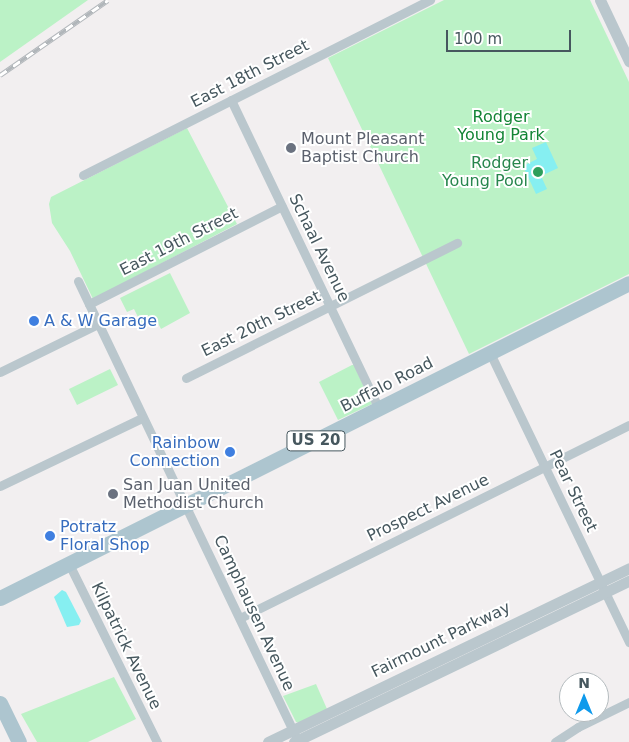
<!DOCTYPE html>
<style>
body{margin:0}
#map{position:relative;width:629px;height:742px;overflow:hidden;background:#f2eff0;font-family:"DejaVu Sans",sans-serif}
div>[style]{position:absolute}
.green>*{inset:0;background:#bbf2c6}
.water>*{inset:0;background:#86eff1}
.minor>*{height:9px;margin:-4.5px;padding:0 4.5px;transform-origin:4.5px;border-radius:4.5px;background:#bac7cd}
.tertiary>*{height:11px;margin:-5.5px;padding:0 5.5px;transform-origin:5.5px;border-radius:5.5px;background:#bac7cd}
.primary>*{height:15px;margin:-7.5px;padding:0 7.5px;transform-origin:7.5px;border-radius:7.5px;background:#adc5cf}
.rail>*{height:4.5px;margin-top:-2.25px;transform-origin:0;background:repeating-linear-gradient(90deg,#fff 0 8px,#b1b6ba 0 16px);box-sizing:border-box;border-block:1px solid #b1b6ba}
.dots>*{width:14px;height:14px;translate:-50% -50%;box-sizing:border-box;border:2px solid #fff;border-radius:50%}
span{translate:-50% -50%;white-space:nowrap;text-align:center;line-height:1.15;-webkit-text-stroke:4px #fff;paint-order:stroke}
.shield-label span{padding:1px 4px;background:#fff;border:1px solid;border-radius:4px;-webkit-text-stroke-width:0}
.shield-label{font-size:15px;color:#46575e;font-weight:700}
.street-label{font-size:16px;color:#46575e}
.park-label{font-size:16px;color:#128435}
.worship-label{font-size:16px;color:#5b616d}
.left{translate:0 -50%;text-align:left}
.leisure-label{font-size:16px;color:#27864d}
.right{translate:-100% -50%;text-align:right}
.shop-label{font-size:16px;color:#366cbe}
.north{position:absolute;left:559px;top:672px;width:50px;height:50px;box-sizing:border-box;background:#fff;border:1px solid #b5bcbf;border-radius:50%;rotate:0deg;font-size:14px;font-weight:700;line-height:20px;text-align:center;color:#46575e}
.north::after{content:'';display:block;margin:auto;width:18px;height:22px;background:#0f9aec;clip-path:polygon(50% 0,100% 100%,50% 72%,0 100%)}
.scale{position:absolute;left:446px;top:30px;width:125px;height:22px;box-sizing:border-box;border:2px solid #46575e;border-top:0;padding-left:6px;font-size:15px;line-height:18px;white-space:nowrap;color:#46575e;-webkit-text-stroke:4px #fff;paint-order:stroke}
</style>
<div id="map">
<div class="green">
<div style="clip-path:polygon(0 0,88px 0,0 62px)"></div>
<div style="clip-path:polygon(444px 0,590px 0,629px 82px,629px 274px,469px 354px,328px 58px)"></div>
<div style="clip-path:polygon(187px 128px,237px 224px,93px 299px,70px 251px,52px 223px,49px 204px,51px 197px)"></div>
<div style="clip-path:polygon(170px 273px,190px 313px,161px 329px,155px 317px,141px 323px,134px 309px,127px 312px,120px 298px)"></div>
<div style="clip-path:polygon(352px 365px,354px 365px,372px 404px,338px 420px,319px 382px)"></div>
<div style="clip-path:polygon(110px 369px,118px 385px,77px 405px,69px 389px)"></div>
<div style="clip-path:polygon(114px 677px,136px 719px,88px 742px,37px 742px,21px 714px)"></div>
<div style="clip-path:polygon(316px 684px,327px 709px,300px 723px,296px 722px,283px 696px)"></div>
</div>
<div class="water">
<div style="clip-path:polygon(546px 142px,558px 168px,541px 176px,547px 189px,536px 194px,523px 166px,537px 159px,532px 148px)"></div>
<div style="clip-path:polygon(62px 590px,66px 592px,79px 617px,81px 621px,79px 625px,67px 627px,54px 597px)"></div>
</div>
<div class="minor">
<div style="left:231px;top:100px;width:343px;rotate:64.4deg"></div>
<div style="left:83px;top:175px;width:389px;rotate:-26.8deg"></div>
<div style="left:78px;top:281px;width:503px;rotate:64.45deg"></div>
<div style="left:89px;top:304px;width:216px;rotate:-26.9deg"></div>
<div style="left:490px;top:353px;width:321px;rotate:64.3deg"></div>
<div style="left:0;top:372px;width:109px;rotate:-26.1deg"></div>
<div style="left:186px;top:378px;width:303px;rotate:-26.5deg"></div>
<div style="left:0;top:486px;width:157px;rotate:-25.6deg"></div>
<div style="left:69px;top:564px;width:199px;rotate:63.7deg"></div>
<div style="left:240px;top:618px;width:434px;rotate:-26.4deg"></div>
<div style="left:555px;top:742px;width:27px;rotate:-33deg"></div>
<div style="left:578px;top:727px;width:57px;rotate:-26.1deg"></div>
</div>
<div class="tertiary">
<div style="left:600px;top:0;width:68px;rotate:64.6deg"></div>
<div style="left:268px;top:742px;width:401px;rotate:-25.7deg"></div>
<div style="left:294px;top:742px;width:372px;rotate:-25.7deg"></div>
</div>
<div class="primary">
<div style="left:0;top:598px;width:703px;rotate:-26.6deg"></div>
<div style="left:0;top:703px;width:43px;rotate:64deg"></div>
</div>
<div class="rail">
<div style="left:0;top:75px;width:131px;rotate:-34.8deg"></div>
</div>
<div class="dots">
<div style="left:291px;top:148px;background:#6b7280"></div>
<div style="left:538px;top:172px;background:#2e9e5b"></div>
<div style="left:34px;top:321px;background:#3f7fe0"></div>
<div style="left:230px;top:452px;background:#3f7fe0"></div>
<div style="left:113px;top:494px;background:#6b7280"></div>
<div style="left:50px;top:536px;background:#3f7fe0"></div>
</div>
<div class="shield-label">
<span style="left:316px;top:441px">US 20</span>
</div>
<div class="street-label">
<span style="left:250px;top:74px;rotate:-27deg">East 18th Street</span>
<span style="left:179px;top:242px;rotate:-27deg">East 19th Street</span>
<span style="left:319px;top:248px;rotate:64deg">Schaal Avenue</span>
<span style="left:261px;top:324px;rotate:-26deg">East 20th Street</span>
<span style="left:387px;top:385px;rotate:-27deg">Buffalo Road</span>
<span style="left:573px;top:491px;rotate:64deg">Pear Street</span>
<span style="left:428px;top:508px;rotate:-26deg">Prospect Avenue</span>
<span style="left:254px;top:613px;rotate:65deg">Camphausen Avenue</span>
<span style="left:441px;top:640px;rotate:-26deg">Fairmount Parkway</span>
<span style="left:126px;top:646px;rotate:64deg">Kilpatrick Avenue</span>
</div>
<div class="park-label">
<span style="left:501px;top:126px">Rodger<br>Young Park</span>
</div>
<div class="worship-label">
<span class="left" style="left:301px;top:148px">Mount Pleasant<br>Baptist Church</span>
<span class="left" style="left:123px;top:494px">San Juan United<br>Methodist Church</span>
</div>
<div class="leisure-label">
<span class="right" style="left:528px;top:172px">Rodger<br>Young Pool</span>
</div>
<div class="shop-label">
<span class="left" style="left:44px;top:321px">A &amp; W Garage</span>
<span class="right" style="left:220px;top:452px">Rainbow<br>Connection</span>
<span class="left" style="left:60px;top:536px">Potratz<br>Floral Shop</span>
</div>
<div class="north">N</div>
<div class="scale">100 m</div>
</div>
